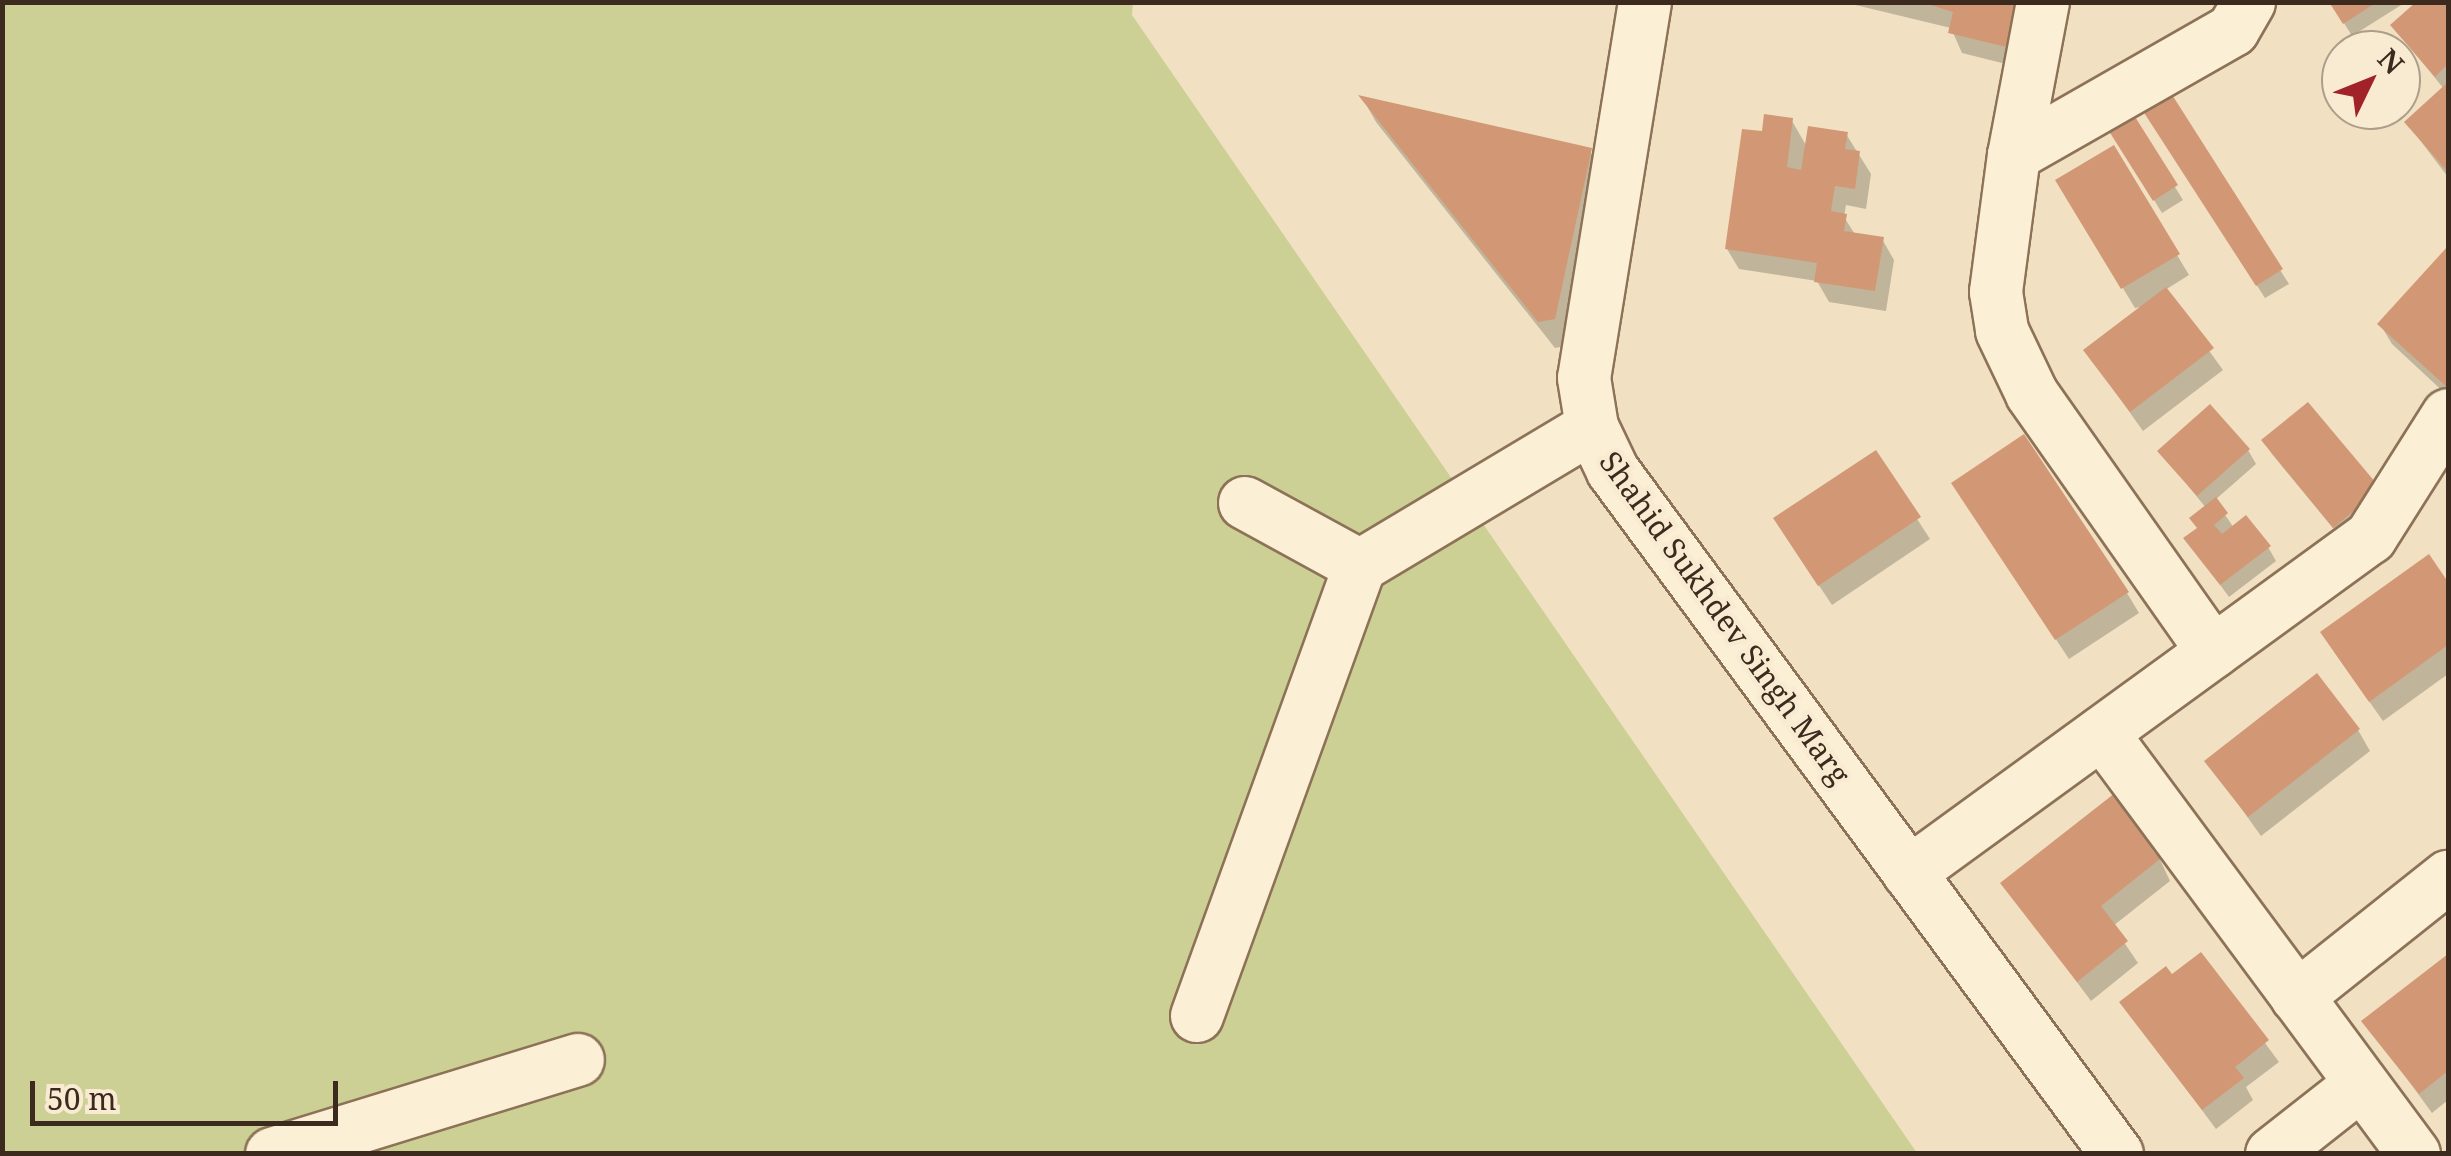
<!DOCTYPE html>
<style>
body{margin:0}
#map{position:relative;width:2451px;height:1156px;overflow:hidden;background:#f1e1c2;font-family:"Noto Serif",serif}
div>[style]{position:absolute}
.green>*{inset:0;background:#ccd095}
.shadow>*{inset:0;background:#0003}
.building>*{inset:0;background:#d29875}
.roads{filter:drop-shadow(2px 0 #8d7257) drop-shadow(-2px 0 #8d7257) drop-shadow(0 2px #8d7257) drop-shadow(0 -2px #8d7257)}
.minor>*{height:52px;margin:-26px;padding:0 26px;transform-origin:26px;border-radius:26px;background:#fbefd6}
span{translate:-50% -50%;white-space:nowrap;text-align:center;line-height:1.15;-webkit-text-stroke:9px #f8ebd2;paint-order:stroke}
.street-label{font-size:30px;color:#3b2a1d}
.frame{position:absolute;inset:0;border:5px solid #3b2a1d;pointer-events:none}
.north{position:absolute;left:2321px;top:30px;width:100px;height:100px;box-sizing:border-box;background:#f8ebd2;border:2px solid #ac9e8a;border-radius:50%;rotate:47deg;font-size:28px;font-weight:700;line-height:40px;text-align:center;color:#3b2a1d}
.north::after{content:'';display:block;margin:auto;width:35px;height:45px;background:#a12329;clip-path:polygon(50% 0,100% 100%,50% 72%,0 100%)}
.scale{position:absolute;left:30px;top:1081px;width:308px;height:45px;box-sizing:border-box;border:5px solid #3b2a1d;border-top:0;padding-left:12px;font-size:30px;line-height:35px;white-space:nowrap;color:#3b2a1d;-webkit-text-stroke:8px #f8ebd2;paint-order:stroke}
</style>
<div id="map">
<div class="green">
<div style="clip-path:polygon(2px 3px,1133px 3px,1132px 15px,1917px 1153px,3px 1153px)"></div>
</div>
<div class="shadow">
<div style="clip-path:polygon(1843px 2px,2026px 2px,2022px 68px,1962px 53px,1951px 28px)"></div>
<div style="clip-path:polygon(2331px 2px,2406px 2px,2352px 36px)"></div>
<div style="clip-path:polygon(2419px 2px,2448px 2px,2448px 177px,2407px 123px,2444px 89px,2393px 26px)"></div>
<div style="clip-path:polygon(2168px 93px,2289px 284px,2265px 298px,2152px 122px)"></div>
<div style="clip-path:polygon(1363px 99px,1590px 151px,1605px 177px,1569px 345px,1555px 348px,1376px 122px)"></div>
<div style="clip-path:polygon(2131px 115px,2183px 200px,2162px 213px,2110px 128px)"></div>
<div style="clip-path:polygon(1792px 121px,1807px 147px,1846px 134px,1871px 174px,1866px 209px,1846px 205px,1844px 217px,1856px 236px,1882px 239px,1894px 260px,1886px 311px,1829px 302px,1817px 281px,1739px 269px,1727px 249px,1764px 134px)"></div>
<div style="clip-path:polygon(2113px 148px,2189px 275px,2165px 290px,2223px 370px,2143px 431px,2086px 351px,2146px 306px,2135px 308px,2058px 181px)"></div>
<div style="clip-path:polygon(2448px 250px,2448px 396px,2392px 344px,2380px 324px)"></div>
<div style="clip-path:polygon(2264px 441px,2379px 490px,2343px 540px,2272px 454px)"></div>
<div style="clip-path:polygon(2248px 450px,2256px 464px,2215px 500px,2234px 528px,2268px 547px,2276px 561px,2229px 597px,2187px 539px,2199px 530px,2206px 508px,2161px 452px)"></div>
<div style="clip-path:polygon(1875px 454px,1930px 539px,1832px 605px,1788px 539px)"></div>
<div style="clip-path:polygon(1966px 504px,2127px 593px,2139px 613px,2069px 659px)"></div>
<div style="clip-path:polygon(2428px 558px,2448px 586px,2448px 674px,2383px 721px,2335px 653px)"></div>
<div style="clip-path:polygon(2358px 730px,2370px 751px,2261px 836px,2208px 762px)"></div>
<div style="clip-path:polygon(2154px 847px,2170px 881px,2113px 926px,2138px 963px,2091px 1001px,2004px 884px)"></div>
<div style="clip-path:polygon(2200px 955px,2279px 1062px,2246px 1087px,2253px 1100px,2216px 1129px,2122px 1003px,2172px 978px)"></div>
<div style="clip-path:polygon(2448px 957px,2448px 1100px,2432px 1113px,2365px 1021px)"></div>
</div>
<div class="building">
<div style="clip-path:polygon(1921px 2px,2022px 2px,2011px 48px,1948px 33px,1953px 12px)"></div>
<div style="clip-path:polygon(2329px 2px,2377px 2px,2343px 24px)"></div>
<div style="clip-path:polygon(2416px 2px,2448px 2px,2448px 64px,2435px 77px,2390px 25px)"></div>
<div style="clip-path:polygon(2448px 82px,2448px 172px,2404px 122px)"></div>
<div style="clip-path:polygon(2169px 90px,2283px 269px,2256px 286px,2141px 108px)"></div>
<div style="clip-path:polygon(1358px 95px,1592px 148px,1555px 319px,1538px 322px)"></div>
<div style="clip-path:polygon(2132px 112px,2178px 185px,2153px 201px,2107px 128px)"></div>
<div style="clip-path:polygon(1764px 114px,1793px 118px,1787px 167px,1801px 170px,1808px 126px,1848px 132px,1845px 149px,1860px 151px,1855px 189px,1835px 186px,1831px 211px,1847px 214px,1844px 231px,1884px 237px,1875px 291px,1814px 282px,1817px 263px,1725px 249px,1742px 129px,1762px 131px)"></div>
<div style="clip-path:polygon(2114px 145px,2180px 254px,2121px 289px,2055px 180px)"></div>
<div style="clip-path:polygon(2448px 246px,2448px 388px,2377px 324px)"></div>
<div style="clip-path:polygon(2166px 287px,2214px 348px,2130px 412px,2083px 350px)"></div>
<div style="clip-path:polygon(2308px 402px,2381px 489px,2333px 528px,2261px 440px)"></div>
<div style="clip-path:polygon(2210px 404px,2250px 449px,2197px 496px,2157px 451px)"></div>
<div style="clip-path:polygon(2024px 434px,2129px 592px,2055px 640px,1951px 483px)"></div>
<div style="clip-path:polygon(1876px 450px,1921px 517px,1818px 586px,1773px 518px)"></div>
<div style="clip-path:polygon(2216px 497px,2228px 513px,2214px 525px,2222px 534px,2246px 515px,2271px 546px,2220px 585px,2183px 538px,2197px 528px,2189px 518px)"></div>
<div style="clip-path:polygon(2429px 554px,2448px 582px,2448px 645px,2369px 702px,2320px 632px)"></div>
<div style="clip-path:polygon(2317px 673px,2360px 729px,2248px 817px,2204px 761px)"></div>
<div style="clip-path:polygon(2115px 793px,2156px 845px,2151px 849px,2160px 859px,2101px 906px,2128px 941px,2077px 982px,2000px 883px)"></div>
<div style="clip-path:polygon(2201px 952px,2269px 1040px,2235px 1067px,2244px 1078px,2202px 1110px,2119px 1002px,2166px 966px,2172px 974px)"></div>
<div style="clip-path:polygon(2448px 954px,2448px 1071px,2419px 1094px,2361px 1021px)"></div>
</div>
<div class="roads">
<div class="minor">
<div style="left:1645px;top:2px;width:381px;rotate:99.2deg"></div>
<div style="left:1584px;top:378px;width:50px;rotate:80.7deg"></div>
<div style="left:1592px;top:427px;width:49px;rotate:64.5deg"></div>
<div style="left:1613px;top:471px;width:849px;rotate:53.58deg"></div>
<div style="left:2043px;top:2px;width:156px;rotate:100.7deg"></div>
<div style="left:2014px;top:155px;width:138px;rotate:97.5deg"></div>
<div style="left:1996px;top:292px;width:39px;rotate:81deg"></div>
<div style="left:2002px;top:331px;width:70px;rotate:64.5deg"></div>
<div style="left:2032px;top:394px;width:315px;rotate:54.9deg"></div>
<div style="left:2014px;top:155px;width:252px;rotate:-29.7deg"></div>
<div style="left:2233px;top:30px;width:32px;rotate:-60deg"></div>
<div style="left:1245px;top:503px;width:131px;rotate:28.7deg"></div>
<div style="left:2102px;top:733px;width:524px;rotate:53.46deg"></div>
<div style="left:1909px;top:873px;width:571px;rotate:-36.03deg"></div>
<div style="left:2371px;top:537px;width:144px;rotate:-57.7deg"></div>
<div style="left:2297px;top:997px;width:193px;rotate:-38.5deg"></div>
<div style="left:1197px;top:1016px;width:479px;rotate:-70.1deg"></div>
<div style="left:1360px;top:566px;width:270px;rotate:-30.9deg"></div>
<div style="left:272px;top:1154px;width:320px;rotate:-17.1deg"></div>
<div style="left:2272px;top:1154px;width:113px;rotate:-38.2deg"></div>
</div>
</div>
<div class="street-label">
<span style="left:1725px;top:618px;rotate:54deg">Shahid Sukhdev Singh Marg</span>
</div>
<div class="frame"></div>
<div class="north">N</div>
<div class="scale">50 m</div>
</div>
